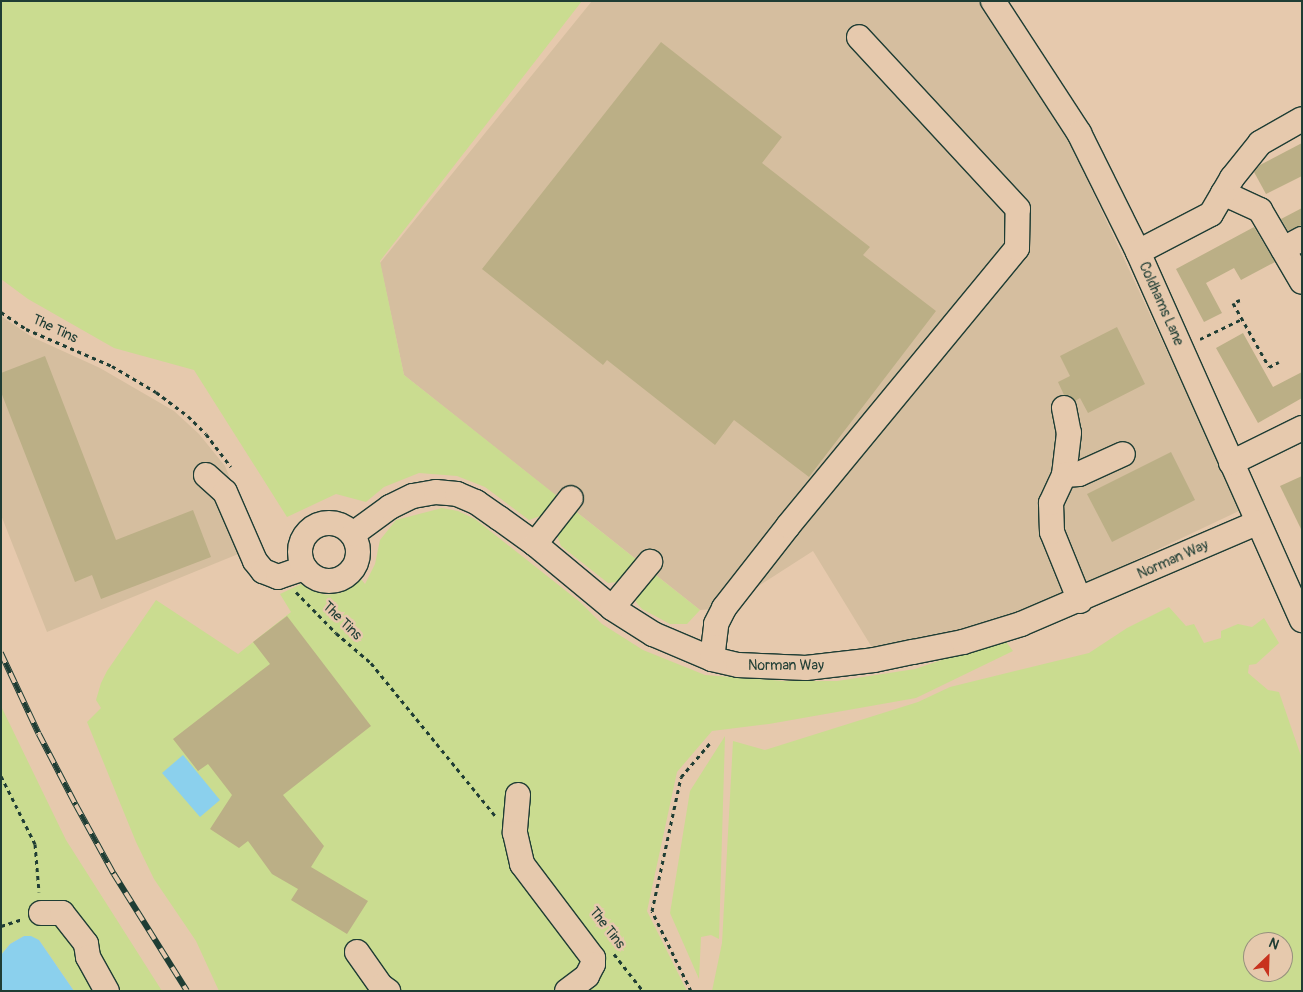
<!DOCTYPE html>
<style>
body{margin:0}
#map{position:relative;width:1303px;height:992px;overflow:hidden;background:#e6c9ad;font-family:Pangolin,sans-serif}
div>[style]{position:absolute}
.built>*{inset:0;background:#d5be9f}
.green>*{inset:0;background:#cadc90}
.water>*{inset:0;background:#8bd0ed}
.building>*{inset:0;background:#bbaf86}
.path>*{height:3px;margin-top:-1.5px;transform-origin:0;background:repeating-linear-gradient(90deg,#1f3d34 0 4px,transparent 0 8px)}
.roads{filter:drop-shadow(1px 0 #1f3d34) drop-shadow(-1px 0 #1f3d34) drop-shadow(0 1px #1f3d34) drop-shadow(0 -1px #1f3d34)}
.minor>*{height:24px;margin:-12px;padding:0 12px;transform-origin:12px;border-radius:12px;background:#e6c9ad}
.minor>.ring{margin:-12px;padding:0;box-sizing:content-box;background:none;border:24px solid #e6c9ad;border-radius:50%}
.rail>*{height:5.5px;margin-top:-2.75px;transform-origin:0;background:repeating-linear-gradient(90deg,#e6c9ad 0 11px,#1f3d34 0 22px);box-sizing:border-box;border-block:1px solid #1f3d34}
span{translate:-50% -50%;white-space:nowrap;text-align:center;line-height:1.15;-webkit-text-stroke:5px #e6c9ad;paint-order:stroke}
.street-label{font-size:14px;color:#1f3d34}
.frame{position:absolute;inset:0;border:2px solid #1f3d34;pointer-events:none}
.north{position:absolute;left:1243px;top:932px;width:50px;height:50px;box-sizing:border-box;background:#e6c9ad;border:1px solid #96917d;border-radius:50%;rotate:24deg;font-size:14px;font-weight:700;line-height:20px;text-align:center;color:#1f3d34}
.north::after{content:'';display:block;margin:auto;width:18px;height:22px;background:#c8321e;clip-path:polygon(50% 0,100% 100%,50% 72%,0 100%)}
</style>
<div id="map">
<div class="built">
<div style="clip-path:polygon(592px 1px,982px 1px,1044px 87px,1241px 510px,1017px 616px,876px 654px,813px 551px,724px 608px,700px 610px,404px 375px,380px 263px)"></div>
<div style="clip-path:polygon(1px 316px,32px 337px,100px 368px,174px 411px,199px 434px,225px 466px,258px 546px,47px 632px,1px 515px)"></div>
</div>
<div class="green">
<div style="clip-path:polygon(1px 1px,582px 1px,380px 261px,404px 375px,557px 496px,543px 515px,529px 520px,485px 487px,457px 476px,419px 473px,384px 487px,366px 502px,336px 494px,287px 517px,194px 370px,114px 348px,28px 299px,1px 279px)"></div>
<div style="clip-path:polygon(442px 508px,458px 511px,475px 519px,580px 602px,602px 624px,643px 650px,705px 675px,784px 681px,837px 681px,915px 669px,1004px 639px,1013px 651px,916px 698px,769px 724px,712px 731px,677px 772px,647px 911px,687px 991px,219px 991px,196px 941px,154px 879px,136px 842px,87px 722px,101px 708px,96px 700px,101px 683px,107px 671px,156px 600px,238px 654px,291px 612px,280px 594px,301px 584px,310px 590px,326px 595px,341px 593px,361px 579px,365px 584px,375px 564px,380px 540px,396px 520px)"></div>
<div style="clip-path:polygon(574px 510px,637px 560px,618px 582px,608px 583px,561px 546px,557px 535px,560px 528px)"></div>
<div style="clip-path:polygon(652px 572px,700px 610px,687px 624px,670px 624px,642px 609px,636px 602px,636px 593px)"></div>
<div style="clip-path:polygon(evenodd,1169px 607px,1186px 626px,1194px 624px,1204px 643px,1221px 638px,1221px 631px,1238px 624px,1252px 627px,1264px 618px,1279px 643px,1256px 664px,1249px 665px,1248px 673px,1268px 690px,1279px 692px,1302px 759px,1302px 991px,712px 991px,722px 943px,733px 741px,765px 750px,918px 702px,950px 687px,1089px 653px,1127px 628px,1169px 607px,1253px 942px,1283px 942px,1283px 972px,1253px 972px,1253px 942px)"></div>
<div style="clip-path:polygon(1px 706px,66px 840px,162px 991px,74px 991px,39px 940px,24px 936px,10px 944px,1px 955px)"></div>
<div style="clip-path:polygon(725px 736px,719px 939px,711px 935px,701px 937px,699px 979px,670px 913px,690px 791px)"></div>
</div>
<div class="water">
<div style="clip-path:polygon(183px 755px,220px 800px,200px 817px,162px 773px)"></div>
<div style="clip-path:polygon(24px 936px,31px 936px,39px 940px,74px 991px,1px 991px,1px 955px,10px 944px)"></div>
</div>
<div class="building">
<div style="clip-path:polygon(661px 42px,782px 137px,762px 163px,870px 247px,863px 255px,936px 311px,809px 477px,734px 420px,715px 445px,607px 360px,603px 365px,482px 269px)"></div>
<div style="clip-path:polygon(1302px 143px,1302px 176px,1266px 194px,1254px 172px,1260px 165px)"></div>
<div style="clip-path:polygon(1302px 208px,1302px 225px,1288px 231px,1281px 219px)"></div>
<div style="clip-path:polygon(1254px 227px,1275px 262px,1241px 280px,1234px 268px,1206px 283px,1222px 313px,1204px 322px,1176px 269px)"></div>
<div style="clip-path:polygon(1117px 327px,1145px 384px,1088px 413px,1080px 398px,1075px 401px,1069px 395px,1064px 395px,1058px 382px,1070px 376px,1060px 356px)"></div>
<div style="clip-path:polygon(1243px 333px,1273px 387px,1302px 372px,1302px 398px,1258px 423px,1216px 348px)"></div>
<div style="clip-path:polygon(45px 356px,116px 540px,193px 510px,211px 557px,101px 599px,92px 575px,75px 582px,1px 392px,1px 373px)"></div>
<div style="clip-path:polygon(1171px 452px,1195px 500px,1112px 542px,1087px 494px)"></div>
<div style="clip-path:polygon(1302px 476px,1302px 531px,1280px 486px)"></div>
<div style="clip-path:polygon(287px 616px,371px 726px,283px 795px,324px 846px,311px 867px,368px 901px,347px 934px,291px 900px,298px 889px,272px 874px,248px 841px,239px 848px,210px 829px,232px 795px,208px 764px,198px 771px,173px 739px,270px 664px,253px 642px)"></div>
</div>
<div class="path">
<div style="left:1240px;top:300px;width:8px;rotate:157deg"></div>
<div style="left:1233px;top:303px;width:73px;rotate:60.6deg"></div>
<div style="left:1269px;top:367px;width:11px;rotate:-27deg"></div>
<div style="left:1px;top:312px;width:30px;rotate:34deg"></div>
<div style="left:26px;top:329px;width:94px;rotate:23.3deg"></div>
<div style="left:112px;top:366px;width:51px;rotate:30.6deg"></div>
<div style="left:156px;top:392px;width:40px;rotate:37deg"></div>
<div style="left:188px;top:416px;width:25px;rotate:45deg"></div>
<div style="left:206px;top:434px;width:41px;rotate:52.9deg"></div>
<div style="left:1200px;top:339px;width:47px;rotate:-25.5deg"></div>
<div style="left:296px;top:592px;width:57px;rotate:45.7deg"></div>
<div style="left:336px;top:633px;width:46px;rotate:40.6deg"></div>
<div style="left:371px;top:663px;width:198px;rotate:50.9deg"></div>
<div style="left:1px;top:776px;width:76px;rotate:63.4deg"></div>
<div style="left:35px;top:844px;width:48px;rotate:85.2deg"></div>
<div style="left:1px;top:926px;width:22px;rotate:-18deg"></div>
<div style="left:614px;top:954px;width:47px;rotate:51.9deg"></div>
<div style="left:691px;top:991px;width:89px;rotate:-116deg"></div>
<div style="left:652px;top:911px;width:137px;rotate:-77.8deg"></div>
<div style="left:681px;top:777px;width:45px;rotate:-49.5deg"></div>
</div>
<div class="roads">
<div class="minor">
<div style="left:993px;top:1px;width:158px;rotate:56.9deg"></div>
<div style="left:1079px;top:133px;width:133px;rotate:63.6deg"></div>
<div style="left:1138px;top:252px;width:403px;rotate:66deg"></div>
<div style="left:1223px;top:193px;width:41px;rotate:24.7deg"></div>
<div style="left:1260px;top:210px;width:83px;rotate:59.7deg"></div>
<div style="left:1283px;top:249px;width:21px;rotate:-28deg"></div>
<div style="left:1138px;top:252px;width:82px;rotate:-27.5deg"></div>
<div style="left:1211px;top:214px;width:42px;rotate:-59.7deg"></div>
<div style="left:1232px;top:178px;width:45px;rotate:-51.3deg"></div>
<div style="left:1260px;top:143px;width:48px;rotate:-29.7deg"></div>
<div style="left:1064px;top:408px;width:25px;rotate:79deg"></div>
<div style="left:1069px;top:433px;width:42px;rotate:96.8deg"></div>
<div style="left:1231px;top:463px;width:79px;rotate:-26.2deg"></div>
<div style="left:206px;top:475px;width:25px;rotate:42deg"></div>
<div style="left:225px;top:492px;width:75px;rotate:66.5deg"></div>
<div style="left:255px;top:561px;width:13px;rotate:51deg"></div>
<div style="left:263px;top:571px;width:16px;rotate:22deg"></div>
<div style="left:278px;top:577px;width:28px;rotate:-19deg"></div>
<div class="ring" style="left:300px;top:523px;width:34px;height:34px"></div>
<div style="left:353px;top:534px;width:46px;rotate:-36.1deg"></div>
<div style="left:390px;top:507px;width:25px;rotate:-26deg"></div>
<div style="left:413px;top:496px;width:23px;rotate:-10deg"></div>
<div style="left:436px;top:492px;width:21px;rotate:5deg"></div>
<div style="left:457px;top:494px;width:21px;rotate:23deg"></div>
<div style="left:476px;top:502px;width:28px;rotate:35deg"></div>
<div style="left:499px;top:518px;width:44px;rotate:35.8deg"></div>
<div style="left:535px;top:544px;width:100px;rotate:39.7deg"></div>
<div style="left:612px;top:608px;width:49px;rotate:32.4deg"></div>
<div style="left:653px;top:634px;width:64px;rotate:23deg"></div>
<div style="left:712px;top:659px;width:27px;rotate:13deg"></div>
<div style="left:738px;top:665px;width:68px;rotate:2.5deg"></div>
<div style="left:806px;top:668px;width:68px;rotate:-6.7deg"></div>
<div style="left:874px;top:660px;width:40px;rotate:-12deg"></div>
<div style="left:913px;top:652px;width:51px;rotate:-11.3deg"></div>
<div style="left:963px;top:642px;width:61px;rotate:-17.2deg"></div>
<div style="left:1021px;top:624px;width:257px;rotate:-23.2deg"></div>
<div style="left:535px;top:544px;width:58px;rotate:-52deg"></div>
<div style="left:1080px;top:601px;width:74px;rotate:-112.1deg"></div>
<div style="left:1052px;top:532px;width:29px;rotate:-92deg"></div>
<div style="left:1051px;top:503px;width:31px;rotate:-65deg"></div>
<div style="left:1064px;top:475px;width:15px;rotate:-4deg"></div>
<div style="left:1079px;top:474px;width:48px;rotate:-24.4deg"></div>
<div style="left:612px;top:608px;width:60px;rotate:-50.4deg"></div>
<div style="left:712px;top:659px;width:35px;rotate:-83deg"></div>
<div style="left:716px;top:624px;width:18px;rotate:-63deg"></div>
<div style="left:724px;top:608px;width:104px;rotate:-52deg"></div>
<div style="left:788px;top:526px;width:360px;rotate:-50.5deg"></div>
<div style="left:1017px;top:248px;width:39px;rotate:-89deg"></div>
<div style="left:1018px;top:209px;width:234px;rotate:-132.8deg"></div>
<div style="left:518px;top:795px;width:38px;rotate:95deg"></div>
<div style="left:515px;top:833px;width:32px;rotate:77deg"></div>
<div style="left:522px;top:864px;width:118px;rotate:52.9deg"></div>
<div style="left:593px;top:958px;width:6px;rotate:90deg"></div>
<div style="left:593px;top:964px;width:13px;rotate:117deg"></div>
<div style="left:587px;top:976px;width:25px;rotate:143deg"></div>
<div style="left:41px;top:913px;width:21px"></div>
<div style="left:62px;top:913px;width:39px;rotate:52deg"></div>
<div style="left:86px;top:944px;width:13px;rotate:81deg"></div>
<div style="left:88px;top:957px;width:39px;rotate:61deg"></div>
<div style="left:357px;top:952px;width:42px;rotate:54.8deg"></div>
<div style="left:381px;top:986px;width:9px;rotate:36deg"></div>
</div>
</div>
<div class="rail">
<div style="left:1px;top:653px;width:89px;rotate:64.9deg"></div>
<div style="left:39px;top:734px;width:80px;rotate:62.5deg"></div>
<div style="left:76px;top:805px;width:79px;rotate:61.2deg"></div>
<div style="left:114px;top:874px;width:138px;rotate:58deg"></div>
</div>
<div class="street-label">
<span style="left:1161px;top:304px;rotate:66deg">Coldhams Lane</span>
<span style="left:55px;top:329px;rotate:25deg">The Tins</span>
<span style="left:1173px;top:560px;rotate:-24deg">Norman Way</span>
<span style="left:342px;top:621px;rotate:44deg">The Tins</span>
<span style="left:786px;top:666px">Norman Way</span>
<span style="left:607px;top:928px;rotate:52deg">The Tins</span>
</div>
<div class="frame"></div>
<div class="north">N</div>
</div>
